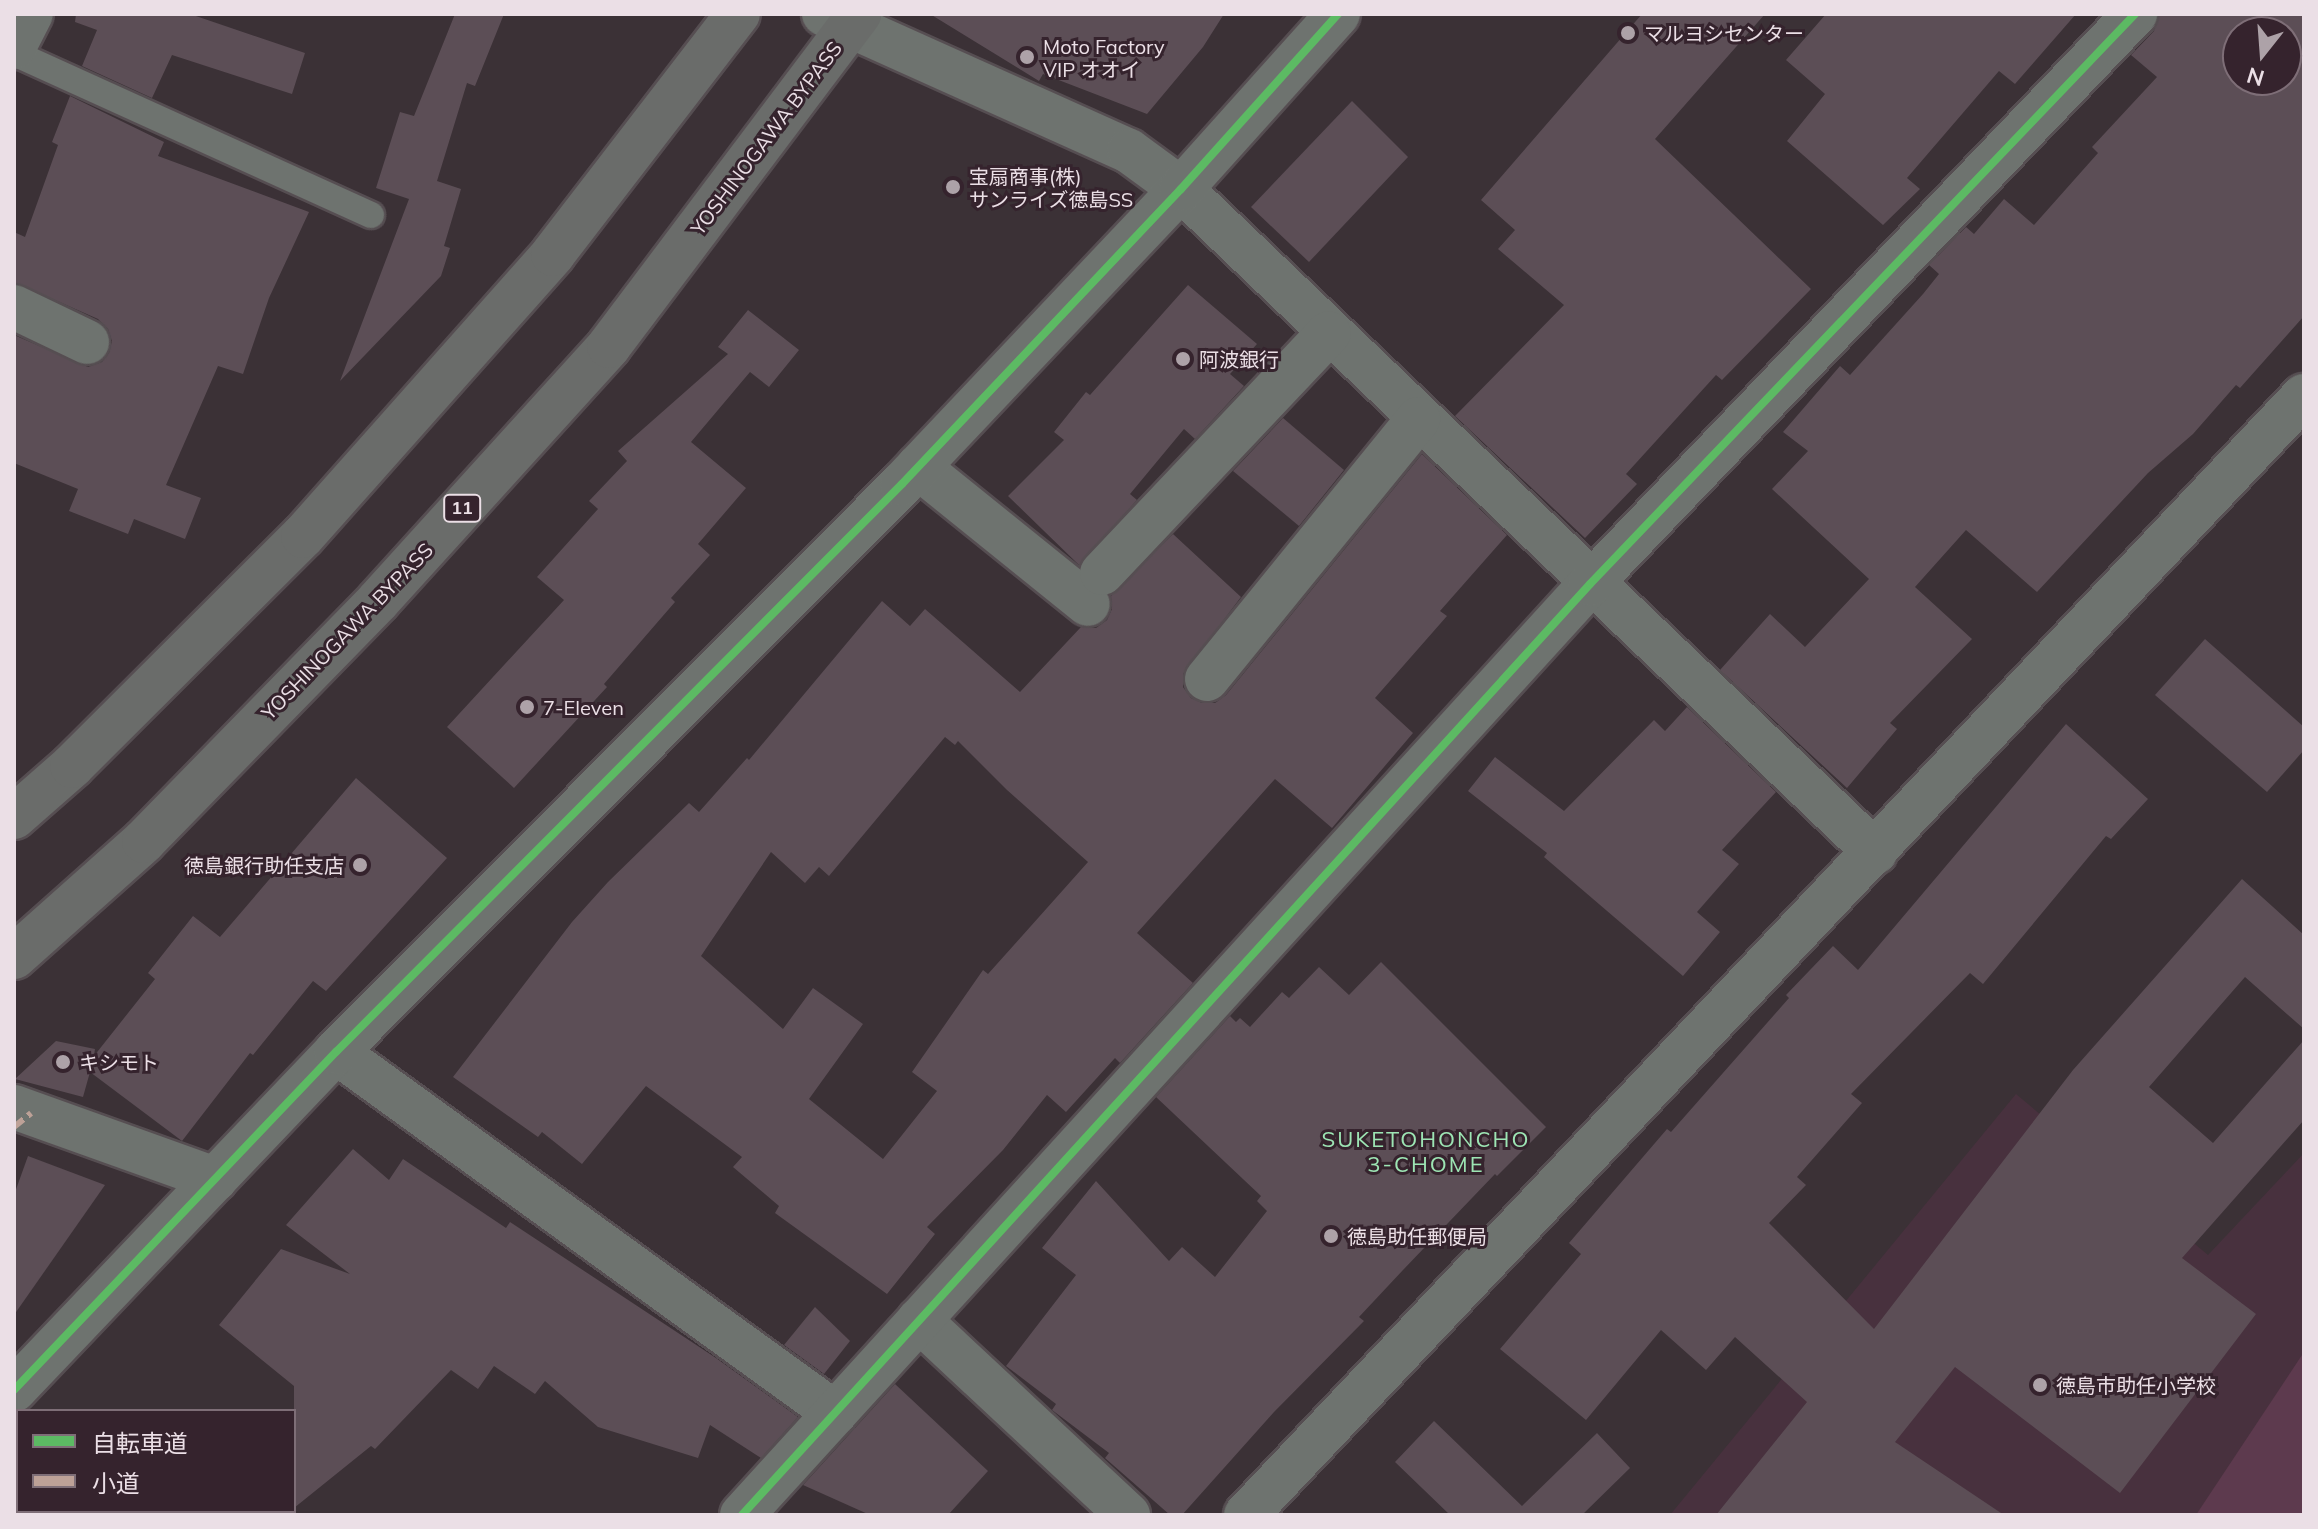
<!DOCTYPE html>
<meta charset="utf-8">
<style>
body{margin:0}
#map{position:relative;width:2318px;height:1529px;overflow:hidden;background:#3b3136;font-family:Mulish,"Noto Sans JP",sans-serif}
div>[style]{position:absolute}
.built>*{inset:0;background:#48313e}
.green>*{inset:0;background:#5d3a4e}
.building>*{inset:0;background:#5c4e56}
.roads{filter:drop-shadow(2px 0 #564e52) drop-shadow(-2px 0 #564e52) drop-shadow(0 2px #564e52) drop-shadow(0 -2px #564e52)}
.service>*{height:26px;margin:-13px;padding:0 13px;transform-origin:13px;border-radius:13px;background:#6e736f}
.minor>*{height:44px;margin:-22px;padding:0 22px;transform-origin:22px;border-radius:22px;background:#6e736f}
.tertiary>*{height:44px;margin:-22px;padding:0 22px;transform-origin:22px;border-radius:22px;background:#6e736f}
.trunk>*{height:44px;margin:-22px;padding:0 22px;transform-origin:22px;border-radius:22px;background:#6a6c6a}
.quiet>*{height:6px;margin-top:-3px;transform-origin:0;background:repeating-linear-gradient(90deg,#bda197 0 12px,transparent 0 18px)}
.cycleway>*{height:8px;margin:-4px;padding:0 4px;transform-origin:4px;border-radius:4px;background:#5cba63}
.dots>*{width:22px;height:22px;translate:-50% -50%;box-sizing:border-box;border:4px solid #35232d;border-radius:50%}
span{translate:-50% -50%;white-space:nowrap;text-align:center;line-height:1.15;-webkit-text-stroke:6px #35232d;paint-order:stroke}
.shield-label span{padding:2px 6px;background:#35232d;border:2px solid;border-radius:6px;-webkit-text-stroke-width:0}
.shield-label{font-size:18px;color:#ebdfe6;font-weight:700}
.poi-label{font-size:20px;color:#ebdfe6}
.left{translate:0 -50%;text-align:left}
.right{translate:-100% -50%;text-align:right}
.street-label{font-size:20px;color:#ebdfe6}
.neighbourhood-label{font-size:22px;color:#9de5b4;letter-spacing:2px}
.frame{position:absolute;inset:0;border:16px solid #ebdfe6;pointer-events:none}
.legend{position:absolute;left:16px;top:1409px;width:280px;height:104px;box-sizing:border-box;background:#35232d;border:2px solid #7e6e77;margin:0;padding:10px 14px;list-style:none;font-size:24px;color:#ebdfe6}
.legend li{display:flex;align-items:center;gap:16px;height:40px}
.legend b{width:40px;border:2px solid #7e6e77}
.north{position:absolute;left:2222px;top:16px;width:80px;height:80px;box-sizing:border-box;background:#35232d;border:2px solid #7e6e77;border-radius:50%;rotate:197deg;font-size:22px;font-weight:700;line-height:32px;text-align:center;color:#ebdfe6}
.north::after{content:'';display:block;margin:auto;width:28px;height:36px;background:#ada2a8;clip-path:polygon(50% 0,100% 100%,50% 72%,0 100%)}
</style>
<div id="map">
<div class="built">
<div style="clip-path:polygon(2016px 1094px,2208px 1255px,2304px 1153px,2304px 1515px,1670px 1515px)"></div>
</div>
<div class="green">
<div style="clip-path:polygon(2304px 1352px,2304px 1515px,2196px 1515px)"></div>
</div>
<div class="building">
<div style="clip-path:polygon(76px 14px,190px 14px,305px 53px,292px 94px,172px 55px,152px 98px,82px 66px,97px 30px,75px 22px)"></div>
<div style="clip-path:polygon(455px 14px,504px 14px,475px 86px,467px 83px,437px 181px,461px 189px,444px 246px,450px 248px,441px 276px,340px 381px,409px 199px,376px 188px,400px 112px,414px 116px)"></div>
<div style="clip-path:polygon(930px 14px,1224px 14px,1203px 47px,1147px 114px,1043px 74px,1039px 81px)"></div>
<div style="clip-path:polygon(1642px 14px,1765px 14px,1655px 139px,1811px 289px,1722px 380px,1716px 375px,1626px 474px,1637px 484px,1585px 538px,1455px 416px,1564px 305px,1498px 249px,1515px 230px,1481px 200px)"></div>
<div style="clip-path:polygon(1826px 14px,2076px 14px,2015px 84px,1999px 71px,1907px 178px,1920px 189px,1883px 225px,1787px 141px,1825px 94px,1786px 60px)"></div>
<div style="clip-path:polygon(evenodd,2159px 14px,2304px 14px,2304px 316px,2240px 388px,2236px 385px,2193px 434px,2148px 473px,2037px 592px,1966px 530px,1915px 587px,1972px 639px,1890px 723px,1897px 729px,1847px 788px,1720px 670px,1770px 614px,1805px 647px,1869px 579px,1772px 489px,1808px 451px,1783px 432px,1840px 366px,1850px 375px,1923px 294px,1939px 274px,1929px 265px,1966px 227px,1974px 234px,2004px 199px,2034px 225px,2098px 153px,2092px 147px,2157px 77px,2131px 55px,2154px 31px,2159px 14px,2238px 32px,2286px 32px,2286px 80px,2238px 80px,2238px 32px)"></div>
<div style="clip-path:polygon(70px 96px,164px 142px,158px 156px,309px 212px,269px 298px,243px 374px,218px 366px,166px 485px,201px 498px,185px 539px,134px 519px,128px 534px,69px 511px,78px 489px,14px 463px,14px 335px,88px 367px,102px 362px,109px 353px,112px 341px,108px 329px,98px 319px,14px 282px,14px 232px,25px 237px,58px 145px,52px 142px)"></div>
<div style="clip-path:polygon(1352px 101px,1408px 157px,1309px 262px,1251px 207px)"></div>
<div style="clip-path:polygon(1188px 285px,1257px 344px,1230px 374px,1244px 386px,1195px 439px,1184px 429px,1130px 494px,1137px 500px,1079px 565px,1008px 496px,1064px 440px,1054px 432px,1086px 392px,1090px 395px)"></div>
<div style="clip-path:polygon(748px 310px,799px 350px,769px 387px,750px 372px,691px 442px,746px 488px,698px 544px,710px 555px,671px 598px,675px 602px,604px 684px,607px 687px,514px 788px,447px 727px,564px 600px,537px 577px,598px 509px,589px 501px,627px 461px,618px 451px,728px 354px,718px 347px)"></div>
<div style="clip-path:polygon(1283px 418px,1344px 470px,1299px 526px,1233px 471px)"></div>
<div style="clip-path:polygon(evenodd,1422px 454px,1507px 535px,1440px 611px,1447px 616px,1375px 698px,1413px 733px,1332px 828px,1275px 779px,1137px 933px,1193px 983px,1120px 1063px,1115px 1058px,1066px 1112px,1047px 1095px,1003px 1150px,927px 1227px,935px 1234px,887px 1294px,775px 1213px,779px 1206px,733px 1167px,742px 1157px,646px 1086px,582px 1164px,542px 1132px,538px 1137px,453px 1077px,572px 922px,608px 882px,689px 803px,699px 812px,747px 758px,749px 760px,882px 601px,910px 626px,925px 609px,1020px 692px,1081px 627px,1096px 628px,1107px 620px,1112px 609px,1111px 596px,1173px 534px,1241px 597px,1183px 674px,1183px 687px,1191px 698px,1202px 703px,1215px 703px,1226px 695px,1422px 454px,945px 737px,955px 745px,958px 741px,1007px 790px,1088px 862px,988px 974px,983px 970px,912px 1072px,937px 1091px,883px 1159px,809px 1099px,863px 1024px,813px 988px,783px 1029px,701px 956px,771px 852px,805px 883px,819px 867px,829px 876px,945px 737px)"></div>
<div style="clip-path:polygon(2205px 639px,2304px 727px,2304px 750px,2267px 792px,2155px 695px)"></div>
<div style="clip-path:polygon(1687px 707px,1776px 792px,1722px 850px,1739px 864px,1697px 912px,1720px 932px,1683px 976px,1544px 857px,1547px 853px,1468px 791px,1495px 757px,1564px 811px,1654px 720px,1665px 731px)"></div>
<div style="clip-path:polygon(2066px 724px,2148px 799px,2111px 839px,2106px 836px,1983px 984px,1970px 973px,1851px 1094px,1862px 1103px,1797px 1177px,1806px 1185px,1769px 1223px,1874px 1329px,2073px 1070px,2242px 879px,2304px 935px,2304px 1029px,2245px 977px,2149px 1087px,2213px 1143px,2304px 1040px,2304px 1120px,2182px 1258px,2256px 1314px,2120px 1493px,1955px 1367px,1895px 1442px,2004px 1515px,1716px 1515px,1807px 1402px,1735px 1337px,1706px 1370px,1661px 1330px,1586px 1420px,1500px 1349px,1581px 1254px,1569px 1243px,1667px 1129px,1671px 1132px,1789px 998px,1786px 995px,1833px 946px,1858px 970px)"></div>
<div style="clip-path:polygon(356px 778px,447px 858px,326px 991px,313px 981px,253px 1055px,250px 1053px,182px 1141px,90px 1072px,83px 1097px,15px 1079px,56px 1041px,95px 1049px,94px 1056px,155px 979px,148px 973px,193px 916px,220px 937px)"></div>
<div style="clip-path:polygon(1381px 962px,1546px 1127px,1497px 1176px,1495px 1174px,1403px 1270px,1359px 1317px,1364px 1321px,1274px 1412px,1182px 1515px,1170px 1515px,1105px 1458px,1109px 1453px,1052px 1410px,1056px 1404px,1006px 1366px,1076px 1275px,1042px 1248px,1096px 1181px,1169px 1261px,1182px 1247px,1215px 1277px,1267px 1211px,1257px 1201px,1261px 1196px,1156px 1097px,1230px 1016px,1236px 1022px,1240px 1018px,1250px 1027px,1282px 992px,1289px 998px,1319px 967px,1349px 995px)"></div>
<div style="clip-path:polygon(353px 1149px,389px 1180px,403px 1159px,506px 1228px,510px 1222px,716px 1358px,798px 1417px,761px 1458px,710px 1425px,698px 1458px,598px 1427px,545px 1381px,535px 1394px,494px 1366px,478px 1389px,451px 1370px,375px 1449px,371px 1446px,294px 1508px,294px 1386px,219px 1325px,281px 1249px,350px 1274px,286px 1225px)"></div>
<div style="clip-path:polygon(28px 1156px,105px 1185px,14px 1315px,14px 1195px)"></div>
<div style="clip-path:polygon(815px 1307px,850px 1341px,824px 1374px,784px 1345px)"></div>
<div style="clip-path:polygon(895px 1384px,988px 1471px,948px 1515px,870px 1515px,803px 1485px)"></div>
<div style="clip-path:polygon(1434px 1421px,1522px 1506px,1597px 1433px,1630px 1468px,1582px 1515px,1450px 1515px,1395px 1462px)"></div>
</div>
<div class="roads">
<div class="service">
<div style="left:14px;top:53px;width:392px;rotate:24.4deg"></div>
</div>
<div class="minor">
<div style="left:824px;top:14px;width:334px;rotate:24.2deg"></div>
<div style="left:1129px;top:151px;width:64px;rotate:36.2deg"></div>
<div style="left:1181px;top:189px;width:960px;rotate:43.69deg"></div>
<div style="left:14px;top:47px;width:37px;rotate:-63deg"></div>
<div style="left:14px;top:307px;width:81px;rotate:25.6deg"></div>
<div style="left:918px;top:467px;width:218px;rotate:38.9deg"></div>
<div style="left:1102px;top:573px;width:330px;rotate:-46.6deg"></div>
<div style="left:1207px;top:679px;width:335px;rotate:-50.9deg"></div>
<div style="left:336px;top:1052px;width:616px;rotate:35.88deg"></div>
<div style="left:14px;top:1107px;width:214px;rotate:19.7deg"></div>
<div style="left:919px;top:1320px;width:286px;rotate:43deg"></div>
<div style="left:742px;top:1515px;width:1259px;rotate:-47.67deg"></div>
<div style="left:1590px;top:584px;width:789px;rotate:-46.28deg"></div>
<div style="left:1246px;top:1515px;width:1540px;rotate:-46.61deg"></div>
</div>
<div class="tertiary">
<div style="left:14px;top:1390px;width:467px;rotate:-46.4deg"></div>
<div style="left:336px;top:1052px;width:802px;rotate:-45.1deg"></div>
<div style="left:902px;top:484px;width:406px;rotate:-46.6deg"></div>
<div style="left:1181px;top:189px;width:235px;rotate:-48.1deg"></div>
</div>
<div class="trunk">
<div style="left:14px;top:817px;width:77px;rotate:-41.3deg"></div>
<div style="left:72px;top:766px;width:326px;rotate:-44.9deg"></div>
<div style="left:303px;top:536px;width:377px;rotate:-48.4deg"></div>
<div style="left:553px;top:254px;width:303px;rotate:-52.4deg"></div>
<div style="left:14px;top:957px;width:174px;rotate:-41.7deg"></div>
<div style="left:144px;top:841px;width:335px;rotate:-45.7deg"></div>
<div style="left:378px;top:601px;width:344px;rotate:-47.8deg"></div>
<div style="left:609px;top:346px;width:416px;rotate:-53deg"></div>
</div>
</div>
<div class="quiet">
<div style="left:14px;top:1127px;width:22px;rotate:-39deg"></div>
</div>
<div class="cycleway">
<div style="left:14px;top:1390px;width:467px;rotate:-46.4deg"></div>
<div style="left:336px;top:1052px;width:802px;rotate:-45.1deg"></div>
<div style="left:902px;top:484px;width:406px;rotate:-46.6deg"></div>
<div style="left:1181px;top:189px;width:235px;rotate:-48.1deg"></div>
<div style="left:742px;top:1515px;width:1259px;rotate:-47.67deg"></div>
<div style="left:1590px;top:584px;width:789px;rotate:-46.28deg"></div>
</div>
<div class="dots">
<div style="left:1628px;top:33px;background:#ada2a8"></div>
<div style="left:1027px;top:57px;background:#ada2a8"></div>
<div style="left:953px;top:187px;background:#ada2a8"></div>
<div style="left:1183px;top:359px;background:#ada2a8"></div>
<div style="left:527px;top:707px;background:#ada2a8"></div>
<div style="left:360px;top:865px;background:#ada2a8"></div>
<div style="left:63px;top:1062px;background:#ada2a8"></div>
<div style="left:1331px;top:1236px;background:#ada2a8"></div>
<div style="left:2040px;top:1385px;background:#ada2a8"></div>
</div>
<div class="shield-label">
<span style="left:462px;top:508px">11</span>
</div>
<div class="poi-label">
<span class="left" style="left:1644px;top:33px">マルヨシセンター</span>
<span class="left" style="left:1043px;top:58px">Moto Factory<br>VIP オオイ</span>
<span class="left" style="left:969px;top:188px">宝扇商事(株)<br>サンライズ徳島SS</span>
<span class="left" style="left:1199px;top:359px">阿波銀行</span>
<span class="left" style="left:543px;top:707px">7-Eleven</span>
<span class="right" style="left:344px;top:865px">徳島銀行助任支店</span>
<span class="left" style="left:79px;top:1062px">キシモト</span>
<span class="left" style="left:1347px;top:1236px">徳島助任郵便局</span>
<span class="left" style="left:2056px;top:1385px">徳島市助任小学校</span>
</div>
<div class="street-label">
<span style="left:766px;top:138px;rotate:-53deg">YOSHINOGAWA BYPASS</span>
<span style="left:347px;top:631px;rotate:-46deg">YOSHINOGAWA BYPASS</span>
</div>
<div class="neighbourhood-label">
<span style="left:1426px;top:1152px">SUKETOHONCHO<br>3-CHOME</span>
</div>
<div class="frame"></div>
<ul class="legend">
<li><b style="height:10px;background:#5cba63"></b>自転車道</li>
<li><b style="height:10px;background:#bda197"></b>小道</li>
</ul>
<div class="north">N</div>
</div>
